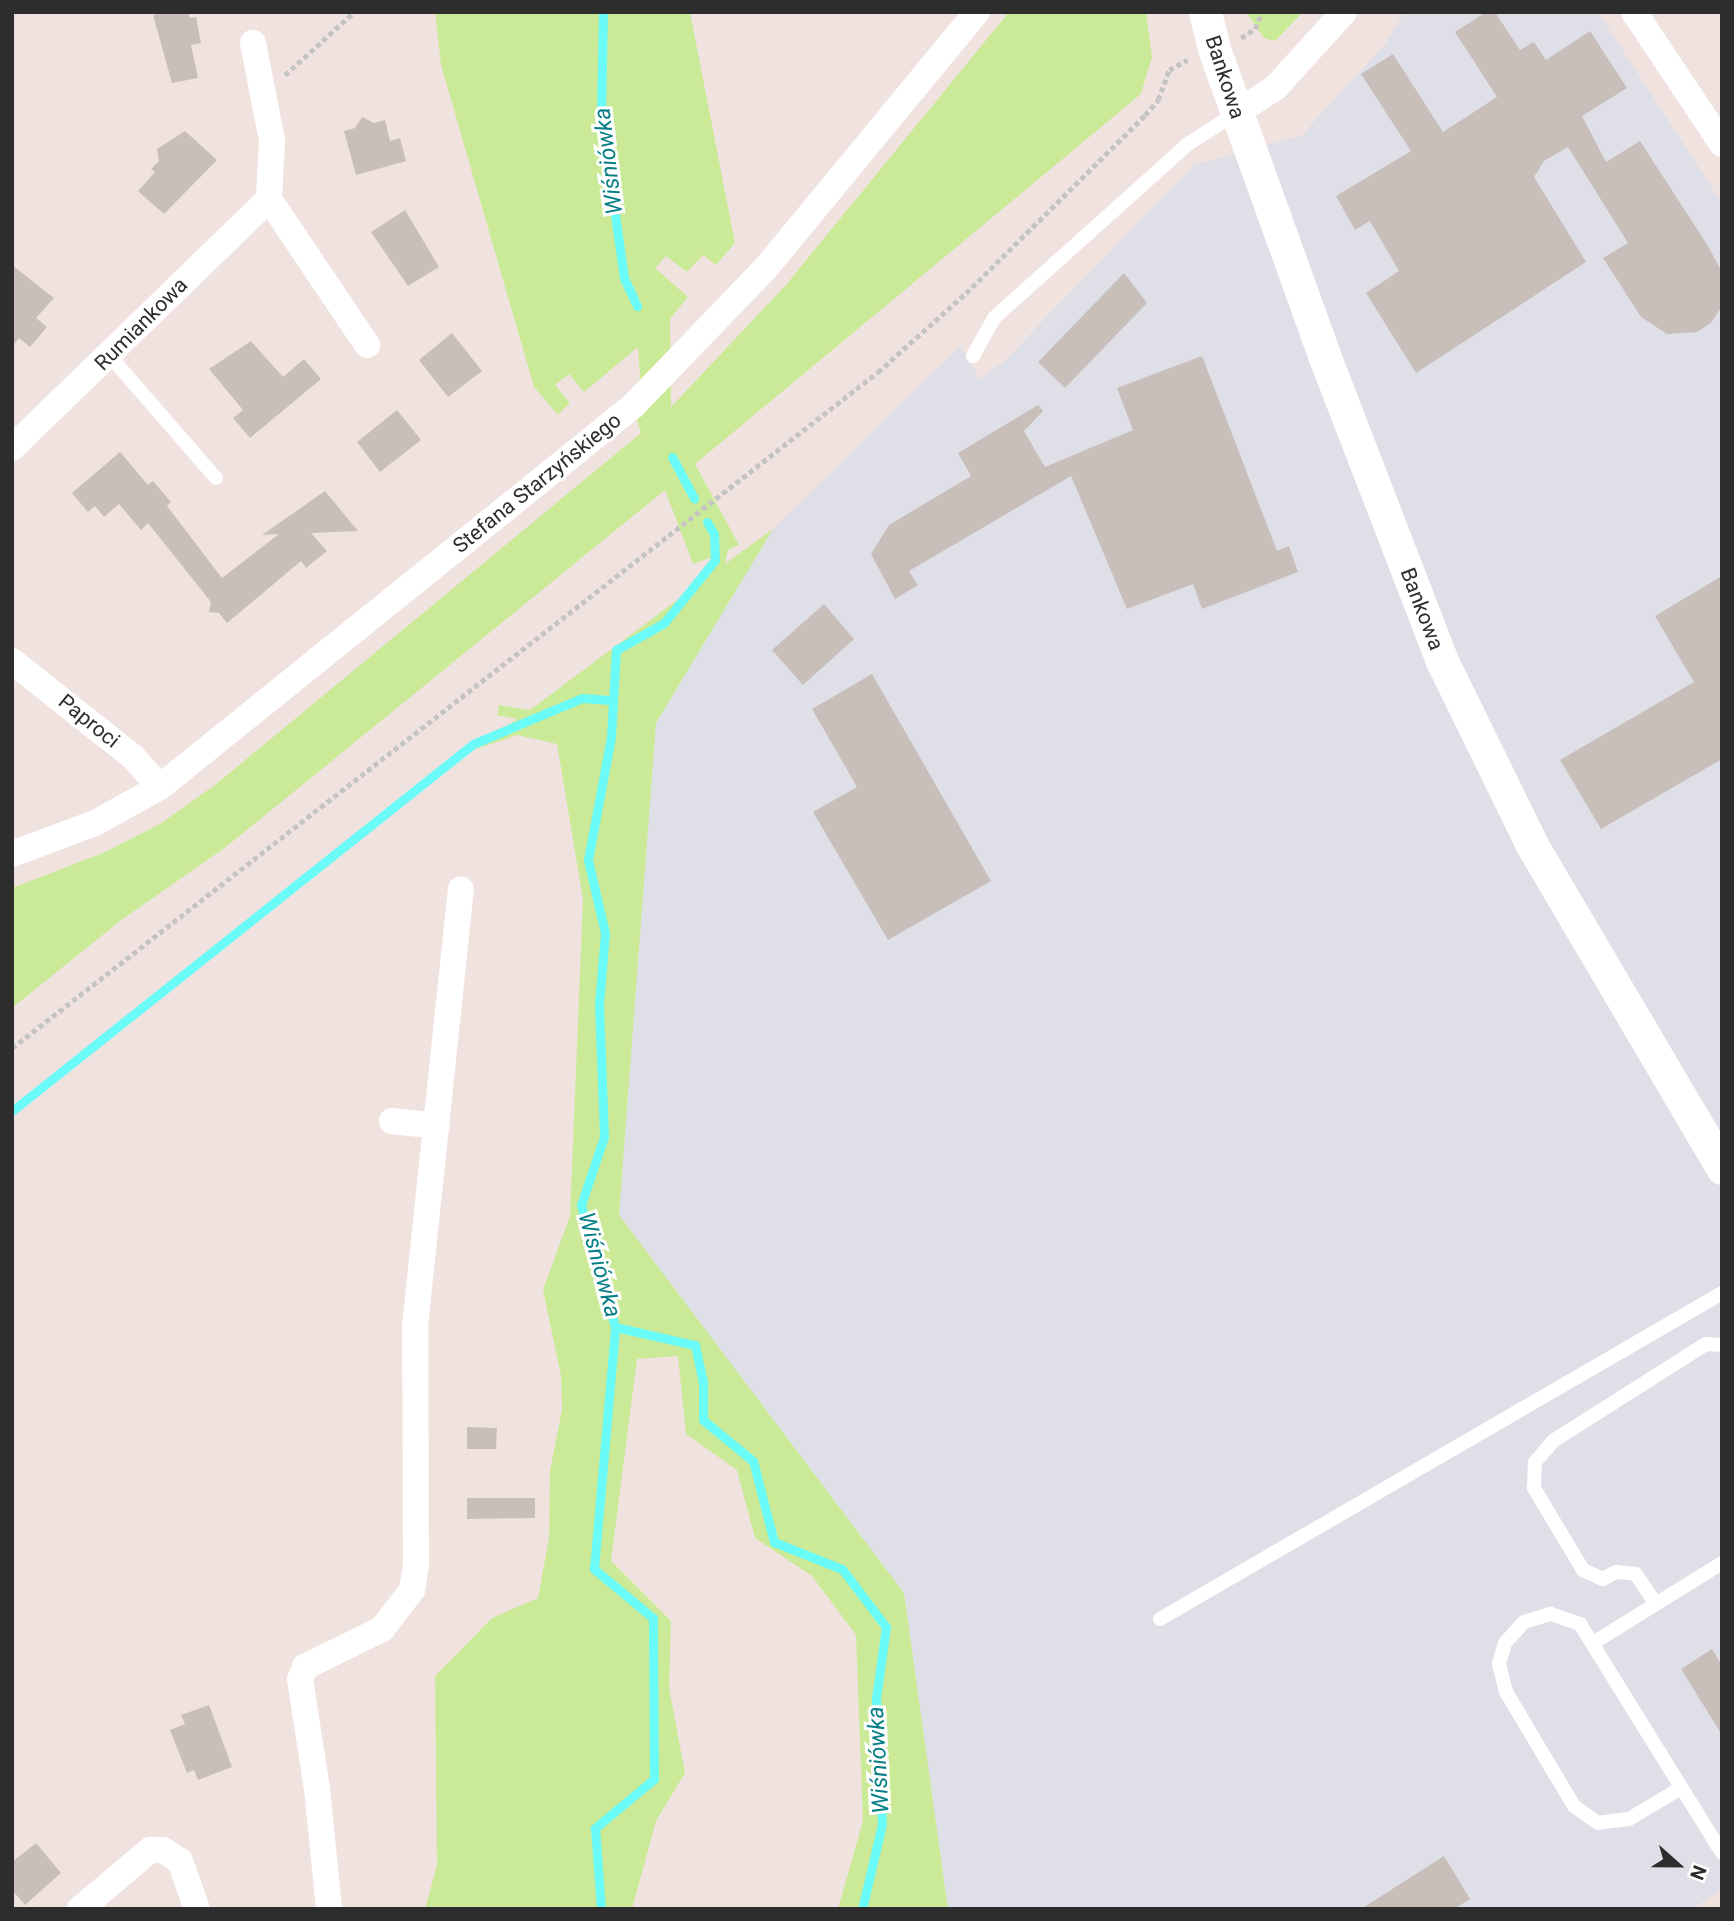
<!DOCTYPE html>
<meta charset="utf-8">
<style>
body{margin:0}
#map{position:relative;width:1734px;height:1921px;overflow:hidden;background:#f0e3df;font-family:Roboto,sans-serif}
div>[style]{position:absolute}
.industrial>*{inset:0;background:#dfdfe8}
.green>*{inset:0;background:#cbea97}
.stream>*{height:9px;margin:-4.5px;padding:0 4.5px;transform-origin:4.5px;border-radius:4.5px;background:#6afaf7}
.building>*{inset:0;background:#c8bfba}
.path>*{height:4.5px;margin-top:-2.25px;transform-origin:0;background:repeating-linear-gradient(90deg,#c4c4c4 0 5px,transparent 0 8.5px)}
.service>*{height:14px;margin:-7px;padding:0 7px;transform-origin:7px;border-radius:7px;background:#fff}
.minor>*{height:26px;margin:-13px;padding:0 13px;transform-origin:13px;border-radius:13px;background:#fff}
.tertiary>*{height:33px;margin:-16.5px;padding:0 16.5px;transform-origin:16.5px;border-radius:16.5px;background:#fff}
span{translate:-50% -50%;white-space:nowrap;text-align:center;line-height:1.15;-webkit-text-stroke:6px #fff;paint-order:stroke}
.street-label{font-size:21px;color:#2d2d2d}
.water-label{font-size:23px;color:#057e86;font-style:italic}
.frame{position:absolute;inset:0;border:14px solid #2d2d2d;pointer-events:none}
.north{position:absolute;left:1643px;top:1830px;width:70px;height:70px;-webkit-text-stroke:5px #fff;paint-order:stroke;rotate:111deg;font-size:19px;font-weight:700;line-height:28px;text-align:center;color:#2d2d2d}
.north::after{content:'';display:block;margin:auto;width:24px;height:32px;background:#2d2d2d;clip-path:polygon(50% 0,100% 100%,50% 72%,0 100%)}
</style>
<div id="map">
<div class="industrial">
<div style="clip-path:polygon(1404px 12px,1598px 12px,1722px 203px,1722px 1890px,1691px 1909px,948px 1909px,904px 1593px,619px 1215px,656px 723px,767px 535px,960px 346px,980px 379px,1003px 362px,1194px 165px,1301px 136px,1386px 43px)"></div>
</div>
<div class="green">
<div style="clip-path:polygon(435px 12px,690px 12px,735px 243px,716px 265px,703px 255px,687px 272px,666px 256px,655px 268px,688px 297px,670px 319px,671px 407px,785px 286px,1009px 12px,1146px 12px,1152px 57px,1141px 94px,695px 464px,739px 545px,728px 550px,725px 564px,773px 529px,656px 723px,619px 1215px,904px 1593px,948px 1909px,838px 1909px,863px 1821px,856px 1635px,812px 1576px,755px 1538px,737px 1470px,686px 1434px,678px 1356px,637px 1359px,611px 1561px,671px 1621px,669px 1688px,685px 1773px,656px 1821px,632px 1909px,425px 1909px,437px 1865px,435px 1676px,492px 1618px,538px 1598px,549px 1538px,550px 1471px,562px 1409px,561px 1376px,543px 1290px,570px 1216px,583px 899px,557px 744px,517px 735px,476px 749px,517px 719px,497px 715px,499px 705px,530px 710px,680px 598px,713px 557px,693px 564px,665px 490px,226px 847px,120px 921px,12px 1008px,12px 888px,103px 853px,160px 824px,215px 785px,641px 433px,633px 406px,640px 376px,638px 347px,584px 392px,569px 374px,555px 385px,570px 403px,558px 415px,534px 387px,441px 65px)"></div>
<div style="clip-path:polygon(1246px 12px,1303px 12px,1275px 41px,1264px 38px)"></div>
</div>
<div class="stream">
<div style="left:603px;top:12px;width:103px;rotate:91.1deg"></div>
<div style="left:601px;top:115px;width:165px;rotate:82deg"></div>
<div style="left:624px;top:278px;width:31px;rotate:65deg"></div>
<div style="left:672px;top:457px;width:47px;rotate:61.8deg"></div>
<div style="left:707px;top:522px;width:14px;rotate:60deg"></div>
<div style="left:714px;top:534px;width:26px;rotate:88deg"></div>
<div style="left:715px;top:560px;width:81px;rotate:129deg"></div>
<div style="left:664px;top:623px;width:55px;rotate:150.6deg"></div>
<div style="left:616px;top:650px;width:87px;rotate:93.3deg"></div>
<div style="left:611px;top:737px;width:125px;rotate:100.6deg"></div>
<div style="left:588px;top:860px;width:75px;rotate:76.9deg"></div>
<div style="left:605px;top:933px;width:72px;rotate:94.8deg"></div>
<div style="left:599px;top:1005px;width:132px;rotate:87.8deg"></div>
<div style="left:604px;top:1137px;width:72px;rotate:108.7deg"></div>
<div style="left:581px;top:1205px;width:127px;rotate:74.4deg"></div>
<div style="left:615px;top:1327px;width:82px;rotate:12.7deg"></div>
<div style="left:695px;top:1345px;width:38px;rotate:78deg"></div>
<div style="left:703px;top:1382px;width:38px;rotate:90deg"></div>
<div style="left:703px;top:1420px;width:65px;rotate:39.4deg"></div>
<div style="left:753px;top:1461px;width:84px;rotate:75.5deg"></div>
<div style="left:774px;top:1542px;width:73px;rotate:21.7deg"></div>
<div style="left:842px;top:1569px;width:73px;rotate:52.8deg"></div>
<div style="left:886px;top:1627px;width:72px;rotate:98deg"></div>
<div style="left:876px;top:1698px;width:126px;rotate:87.3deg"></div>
<div style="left:882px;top:1824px;width:87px;rotate:103.2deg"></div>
<div style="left:12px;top:1111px;width:589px;rotate:-38.52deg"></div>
<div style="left:473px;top:744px;width:118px;rotate:-22.9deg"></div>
<div style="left:582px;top:698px;width:31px;rotate:4deg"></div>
<div style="left:601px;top:1909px;width:81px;rotate:-94.2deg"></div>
<div style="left:595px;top:1828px;width:77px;rotate:-39.7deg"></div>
<div style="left:654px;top:1779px;width:161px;rotate:-90.4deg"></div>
<div style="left:653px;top:1618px;width:77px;rotate:-140.3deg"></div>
<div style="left:594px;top:1569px;width:243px;rotate:-85deg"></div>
</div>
<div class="building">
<div style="clip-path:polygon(166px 12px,188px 12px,190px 18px,196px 17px,201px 43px,191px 45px,198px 78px,172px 83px,153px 15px)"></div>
<div style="clip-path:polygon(1486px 12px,1495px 12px,1520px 50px,1534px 42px,1546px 60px,1590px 31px,1627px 88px,1582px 116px,1606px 162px,1640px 141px,1708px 246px,1722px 272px,1722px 306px,1711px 323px,1697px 332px,1667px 334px,1641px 317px,1603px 258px,1628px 243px,1568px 147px,1544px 161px,1534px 177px,1586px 262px,1416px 373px,1366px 293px,1399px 271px,1370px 221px,1355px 230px,1336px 196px,1411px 151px,1361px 74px,1393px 54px,1443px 132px,1497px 97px,1455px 32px)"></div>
<div style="clip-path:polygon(362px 117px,374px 123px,385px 120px,390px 141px,400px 138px,406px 161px,356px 175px,344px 131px,355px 128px)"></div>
<div style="clip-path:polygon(185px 131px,217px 160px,164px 214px,138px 191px,155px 172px,151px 169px,159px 161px,157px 149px)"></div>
<div style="clip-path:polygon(405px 210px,439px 267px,408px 286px,371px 232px)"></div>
<div style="clip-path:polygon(12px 265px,54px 298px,36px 318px,47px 327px,30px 347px,19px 338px,12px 347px)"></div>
<div style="clip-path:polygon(1124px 273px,1147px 303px,1065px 388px,1038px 362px)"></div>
<div style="clip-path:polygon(452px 333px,482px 371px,448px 397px,419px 360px)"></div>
<div style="clip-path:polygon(251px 341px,283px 377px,304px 359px,321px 379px,250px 438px,233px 418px,243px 410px,209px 369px)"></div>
<div style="clip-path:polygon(1202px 356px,1277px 551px,1289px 546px,1298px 572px,1202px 609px,1193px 584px,1127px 609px,1071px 476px,909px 571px,918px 585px,895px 599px,871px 554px,889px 525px,971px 476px,958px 453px,1038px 405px,1043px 411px,1024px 431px,1045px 467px,1133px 430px,1117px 388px)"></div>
<div style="clip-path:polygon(397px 410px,421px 440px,380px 472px,357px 442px)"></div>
<div style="clip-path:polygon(120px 452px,148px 485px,153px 481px,171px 502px,167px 506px,222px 578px,279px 534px,262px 535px,325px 491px,358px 531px,311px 533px,327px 551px,306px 568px,301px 561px,227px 623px,219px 613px,209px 612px,211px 602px,148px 523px,141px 530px,119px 504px,104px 517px,95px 506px,88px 512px,72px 493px)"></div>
<div style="clip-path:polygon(1722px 576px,1722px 759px,1601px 829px,1560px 760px,1694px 682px,1655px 616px)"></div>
<div style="clip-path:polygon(824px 604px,854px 639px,803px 685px,772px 650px)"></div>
<div style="clip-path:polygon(872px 674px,991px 881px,888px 940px,813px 812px,857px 787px,812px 709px)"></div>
<div style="clip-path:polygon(467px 1427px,497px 1428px,496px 1449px,467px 1449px)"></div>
<div style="clip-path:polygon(467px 1498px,535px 1498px,535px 1518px,467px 1519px)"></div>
<div style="clip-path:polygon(1712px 1649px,1722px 1665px,1722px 1735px,1681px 1669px)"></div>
<div style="clip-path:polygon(209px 1705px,232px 1767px,198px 1780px,194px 1770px,187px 1773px,170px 1730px,185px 1724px,181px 1715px)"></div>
<div style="clip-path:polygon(36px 1843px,61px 1873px,25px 1905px,12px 1890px,12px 1862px)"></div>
<div style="clip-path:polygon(1444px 1856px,1470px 1899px,1454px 1909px,1361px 1909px)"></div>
</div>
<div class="path">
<div style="left:1241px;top:38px;width:17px;rotate:-33deg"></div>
<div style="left:1255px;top:29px;width:18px;rotate:-68deg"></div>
<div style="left:285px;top:75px;width:93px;rotate:-42.4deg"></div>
<div style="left:12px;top:1048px;width:1099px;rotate:-37.98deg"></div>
<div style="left:878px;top:372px;width:118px;rotate:-41.9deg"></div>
<div style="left:966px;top:293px;width:252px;rotate:-44.8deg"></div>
<div style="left:1145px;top:115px;width:20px;rotate:-49deg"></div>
<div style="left:1158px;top:100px;width:32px;rotate:-70deg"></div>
<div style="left:1169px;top:70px;width:21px;rotate:-29deg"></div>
</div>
<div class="service">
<div style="left:109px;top:355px;width:163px;rotate:49deg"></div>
<div style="left:973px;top:356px;width:43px;rotate:-61.1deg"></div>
<div style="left:994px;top:318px;width:261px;rotate:-41.9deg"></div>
<div style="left:1188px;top:144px;width:57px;rotate:-32.9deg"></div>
<div style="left:1656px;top:1604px;width:36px;rotate:-124deg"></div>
<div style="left:1636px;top:1574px;width:20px;rotate:-174deg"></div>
<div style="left:1616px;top:1572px;width:15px;rotate:152deg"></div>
<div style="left:1603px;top:1579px;width:22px;rotate:-156deg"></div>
<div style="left:1583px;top:1570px;width:96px;rotate:-120.9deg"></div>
<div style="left:1534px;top:1488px;width:26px;rotate:-88deg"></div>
<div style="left:1535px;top:1462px;width:28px;rotate:-49deg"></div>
<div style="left:1553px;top:1441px;width:181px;rotate:-32.4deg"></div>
<div style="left:1706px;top:1344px;width:16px;rotate:4deg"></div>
<div style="left:1160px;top:1619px;width:650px;rotate:-30.12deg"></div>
<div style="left:1593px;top:1643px;width:152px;rotate:-31.8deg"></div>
<div style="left:1681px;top:1788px;width:61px;rotate:149.2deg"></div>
<div style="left:1629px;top:1819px;width:31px;rotate:173deg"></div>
<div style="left:1598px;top:1823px;width:29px;rotate:-145deg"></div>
<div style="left:1574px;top:1806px;width:133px;rotate:-120.8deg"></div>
<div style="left:1506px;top:1692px;width:30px;rotate:-104deg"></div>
<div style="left:1499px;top:1663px;width:21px;rotate:-73deg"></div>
<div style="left:1505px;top:1643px;width:28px;rotate:-48deg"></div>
<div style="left:1524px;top:1622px;width:28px;rotate:-17deg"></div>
<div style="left:1551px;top:1614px;width:31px;rotate:19deg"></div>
<div style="left:1580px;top:1624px;width:269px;rotate:58.2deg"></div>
</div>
<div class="minor">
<div style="left:1634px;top:12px;width:159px;rotate:56.3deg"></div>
<div style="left:1236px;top:113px;width:46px;rotate:-32.7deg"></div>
<div style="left:1275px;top:88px;width:103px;rotate:-47.8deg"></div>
<div style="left:269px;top:199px;width:176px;rotate:56.1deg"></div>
<div style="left:12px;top:448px;width:358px;rotate:-44.1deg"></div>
<div style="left:269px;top:199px;width:59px;rotate:-87.1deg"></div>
<div style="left:272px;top:140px;width:99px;rotate:-101.1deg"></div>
<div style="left:12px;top:661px;width:154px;rotate:38.4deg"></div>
<div style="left:133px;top:757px;width:40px;rotate:48deg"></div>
<div style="left:12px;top:854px;width:89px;rotate:-20.5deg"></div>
<div style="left:95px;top:823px;width:74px;rotate:-29deg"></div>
<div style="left:160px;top:787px;width:607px;rotate:-38.85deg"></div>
<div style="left:633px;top:406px;width:190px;rotate:-46.1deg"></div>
<div style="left:765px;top:269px;width:333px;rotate:-50.5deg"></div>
<div style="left:392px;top:1121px;width:45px;rotate:6.3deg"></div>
<div style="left:80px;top:1909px;width:92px;rotate:-40.1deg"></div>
<div style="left:150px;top:1850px;width:13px"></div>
<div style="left:163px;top:1850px;width:20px;rotate:33deg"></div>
<div style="left:180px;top:1861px;width:51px;rotate:70.5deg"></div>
<div style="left:329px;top:1909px;width:121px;rotate:-95.7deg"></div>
<div style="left:317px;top:1789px;width:111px;rotate:-98.8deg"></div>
<div style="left:300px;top:1679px;width:13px;rotate:-67deg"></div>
<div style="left:305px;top:1667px;width:86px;rotate:-26.3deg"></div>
<div style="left:382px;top:1629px;width:49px;rotate:-52.4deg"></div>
<div style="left:412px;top:1590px;width:25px;rotate:-81deg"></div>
<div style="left:416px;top:1565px;width:239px;rotate:-90.2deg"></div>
<div style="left:415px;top:1326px;width:439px;rotate:-84deg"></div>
</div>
<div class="tertiary">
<div style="left:1205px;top:12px;width:38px;rotate:76deg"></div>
<div style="left:1214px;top:49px;width:325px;rotate:70.2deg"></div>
<div style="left:1324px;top:355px;width:326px;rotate:68.9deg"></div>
<div style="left:1441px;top:659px;width:207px;rotate:63.9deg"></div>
<div style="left:1532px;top:845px;width:375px;rotate:59.5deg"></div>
</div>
<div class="street-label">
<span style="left:1225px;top:77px;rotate:72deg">Bankowa</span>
<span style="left:141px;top:324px;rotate:-45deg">Rumiankowa</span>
<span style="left:537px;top:483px;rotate:-39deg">Stefana Starzyńskiego</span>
<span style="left:1422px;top:609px;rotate:69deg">Bankowa</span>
<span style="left:89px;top:721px;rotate:39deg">Paproci</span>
</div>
<div class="water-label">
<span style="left:609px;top:161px;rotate:-97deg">Wiśniówka</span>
<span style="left:599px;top:1265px;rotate:75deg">Wiśniówka</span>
<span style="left:879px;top:1760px;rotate:-93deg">Wiśniówka</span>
</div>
<div class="frame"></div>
<div class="north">N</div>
</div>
